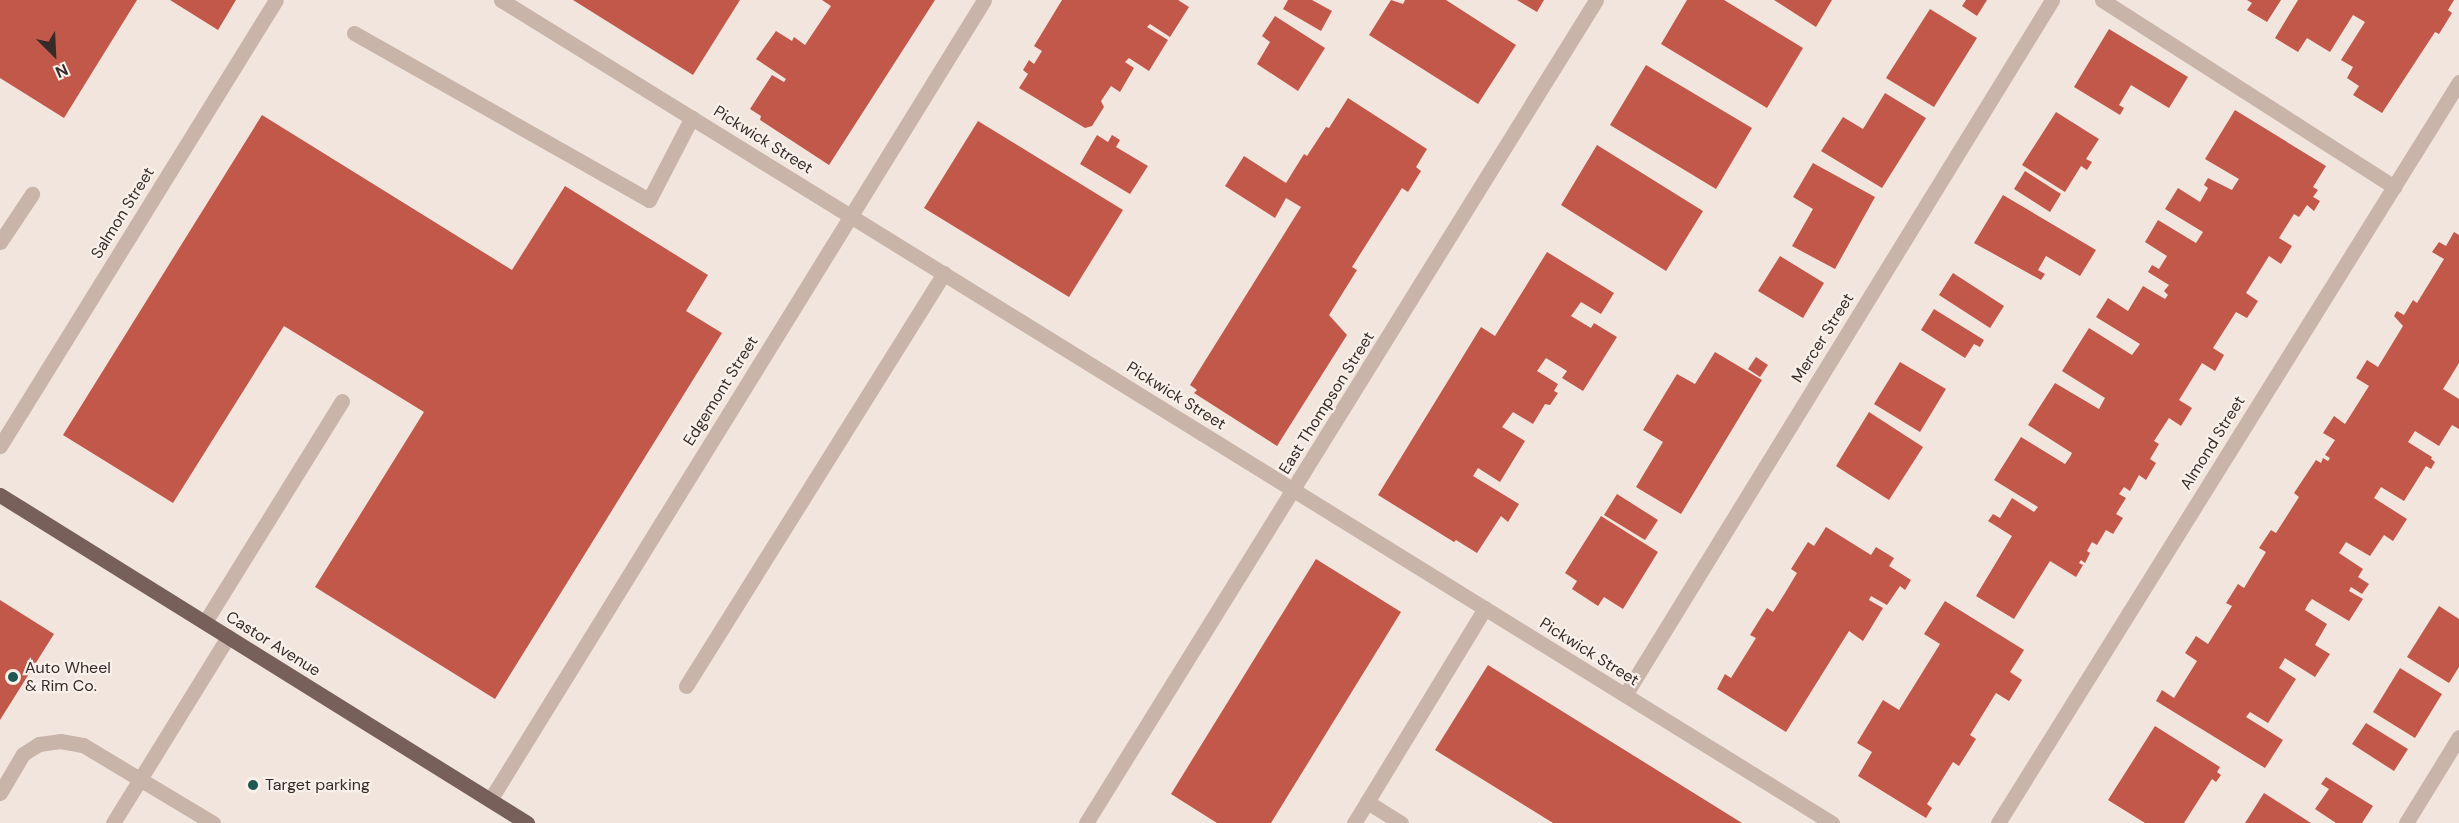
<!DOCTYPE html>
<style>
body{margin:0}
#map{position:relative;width:2459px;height:823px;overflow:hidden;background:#f1e5dd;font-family:"DM Sans",sans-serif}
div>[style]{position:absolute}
.building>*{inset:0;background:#c2584a}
.lane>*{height:15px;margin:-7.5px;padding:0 7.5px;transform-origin:7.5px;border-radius:7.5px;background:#c9b4a9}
.street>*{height:15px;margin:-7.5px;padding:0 7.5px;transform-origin:7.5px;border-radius:7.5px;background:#c9b4a9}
.primary>*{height:15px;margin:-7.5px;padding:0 7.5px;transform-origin:7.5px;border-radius:7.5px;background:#78605a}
.dots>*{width:16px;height:16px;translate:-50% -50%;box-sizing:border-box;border:3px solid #f9f0e9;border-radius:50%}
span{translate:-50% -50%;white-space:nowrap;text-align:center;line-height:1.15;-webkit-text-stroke:4.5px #f9f0e9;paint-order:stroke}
.street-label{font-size:16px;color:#362b29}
.poi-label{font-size:16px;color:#362b29}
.left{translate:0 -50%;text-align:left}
.north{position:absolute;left:24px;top:24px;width:60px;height:60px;-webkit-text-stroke:4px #f9f0e9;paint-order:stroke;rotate:156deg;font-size:16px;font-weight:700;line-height:24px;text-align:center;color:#362b29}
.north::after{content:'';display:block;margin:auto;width:21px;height:27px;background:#362b29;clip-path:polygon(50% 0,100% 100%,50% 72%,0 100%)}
</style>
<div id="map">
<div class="building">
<div style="clip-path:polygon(0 0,137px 0,64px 118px,0 78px)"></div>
<div style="clip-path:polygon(170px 0,236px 0,218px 30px)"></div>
<div style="clip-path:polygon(573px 0,740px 0,693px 75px)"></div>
<div style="clip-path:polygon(822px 0,935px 0,829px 165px,760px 120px,761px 116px,750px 109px,772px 75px,784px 82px,786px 79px,756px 59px,776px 31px,792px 41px,794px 37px,805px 45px,831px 6px)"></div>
<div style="clip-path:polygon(1062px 0,1178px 0,1189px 7px,1170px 37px,1150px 24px,1147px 27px,1168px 40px,1149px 71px,1129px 58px,1125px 62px,1134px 68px,1120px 92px,1111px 86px,1101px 101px,1104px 107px,1092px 126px,1085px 128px,1019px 88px,1028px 74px,1023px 70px,1029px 60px,1034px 64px,1042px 51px,1034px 46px)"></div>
<div style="clip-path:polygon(1288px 0,1312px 0,1332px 11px,1321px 31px,1283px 9px)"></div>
<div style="clip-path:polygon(1391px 0,1403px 4px,1405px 0,1446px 0,1516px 45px,1478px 104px,1369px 35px)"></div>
<div style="clip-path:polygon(1517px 0,1544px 0,1537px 12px)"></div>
<div style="clip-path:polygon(1687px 0,1724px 0,1803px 48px,1767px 108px,1661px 44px)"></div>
<div style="clip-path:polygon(1774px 0,1832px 0,1816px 27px)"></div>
<div style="clip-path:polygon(1966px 0,1987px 0,1977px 16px,1962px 6px)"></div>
<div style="clip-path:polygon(2247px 0,2281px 0,2267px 22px,2247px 10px,2252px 3px)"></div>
<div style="clip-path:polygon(2298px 0,2454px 0,2448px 10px,2452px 13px,2439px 34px,2435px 32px,2382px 113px,2353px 95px,2359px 86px,2347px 78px,2353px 67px,2341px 60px,2365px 22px,2353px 15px,2330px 52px,2307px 38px,2298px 52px,2275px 38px)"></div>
<div style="clip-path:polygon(1930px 9px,1977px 38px,1934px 107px,1886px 78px)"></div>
<div style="clip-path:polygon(1275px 16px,1325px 48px,1298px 91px,1257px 64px,1270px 42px,1262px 36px)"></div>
<div style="clip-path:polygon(2109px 29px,2188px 77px,2169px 108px,2131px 85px,2119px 105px,2124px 108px,2120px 115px,2074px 87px)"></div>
<div style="clip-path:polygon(1646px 65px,1752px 128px,1716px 189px,1610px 125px)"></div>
<div style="clip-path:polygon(1885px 93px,1926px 118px,1882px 188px,1821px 151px,1843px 117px,1863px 129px)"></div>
<div style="clip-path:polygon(1348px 98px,1427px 149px,1416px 167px,1421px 171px,1408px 192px,1402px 188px,1352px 267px,1357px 270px,1329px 315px,1347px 335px,1277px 446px,1194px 393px,1197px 390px,1190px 385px,1301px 207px,1286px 198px,1275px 218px,1225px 186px,1244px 156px,1286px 183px,1304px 154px,1307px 156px,1326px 127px,1329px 128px)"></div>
<div style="clip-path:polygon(2235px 110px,2326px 166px,2313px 187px,2318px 190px,2313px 197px,2320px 201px,2314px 211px,2307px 205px,2299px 217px,2294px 214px,2279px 238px,2292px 246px,2281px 264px,2269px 256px,2246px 293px,2258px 301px,2253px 309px,2247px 318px,2236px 312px,2213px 348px,2224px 355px,2215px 371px,2202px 363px,2179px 400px,2192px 408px,2181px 426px,2169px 418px,2154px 441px,2159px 444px,2150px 459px,2156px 463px,2146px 480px,2139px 475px,2130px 491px,2124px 487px,2119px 494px,2126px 498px,2116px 514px,2123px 518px,2113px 534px,2106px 530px,2097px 545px,2092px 542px,2087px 551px,2090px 553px,2085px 563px,2081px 560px,2079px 563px,2083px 565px,2076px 577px,2050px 561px,2014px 619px,1976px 596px,2012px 536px,1988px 521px,1993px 514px,2000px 518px,2012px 498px,2034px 512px,2038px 507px,1994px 480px,2021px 437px,2065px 464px,2070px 457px,2072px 453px,2028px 425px,2055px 383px,2099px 409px,2105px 398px,2062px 371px,2089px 328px,2132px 355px,2140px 344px,2096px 317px,2108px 298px,2128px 311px,2143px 286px,2165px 299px,2168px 295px,2164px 291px,2169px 285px,2148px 272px,2152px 265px,2159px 269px,2167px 256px,2145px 242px,2158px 220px,2196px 243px,2203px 232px,2165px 209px,2178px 188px,2200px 202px,2208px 188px,2204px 185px,2208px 178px,2232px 190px,2235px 185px,2239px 179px,2205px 159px)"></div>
<div style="clip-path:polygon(2056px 112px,2099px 139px,2086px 159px,2092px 162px,2087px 170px,2081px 166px,2065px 192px,2022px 165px)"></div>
<div style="clip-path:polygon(262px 115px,512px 270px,565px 186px,708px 275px,686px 311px,722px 333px,495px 699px,315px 587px,424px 412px,284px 326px,173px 503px,63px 435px)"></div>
<div style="clip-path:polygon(978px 121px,1123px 210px,1069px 297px,924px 208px)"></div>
<div style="clip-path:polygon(1097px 135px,1108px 142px,1112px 135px,1120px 140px,1116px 147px,1148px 166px,1130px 194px,1080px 164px)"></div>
<div style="clip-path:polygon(1597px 145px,1703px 211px,1666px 271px,1561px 205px)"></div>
<div style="clip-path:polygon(1813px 163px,1875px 197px,1835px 269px,1792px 246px,1813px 209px,1793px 197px)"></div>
<div style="clip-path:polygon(2025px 171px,2061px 194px,2050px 212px,2014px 189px)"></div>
<div style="clip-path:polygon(2003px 195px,2096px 250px,2080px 276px,2046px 256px,2038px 270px,2045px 274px,2041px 280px,1974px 243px)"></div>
<div style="clip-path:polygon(2454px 232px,2459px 235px,2459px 363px,2443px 389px,2459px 399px,2459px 429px,2452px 425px,2439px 446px,2415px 431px,2408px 442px,2432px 457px,2431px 459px,2435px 462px,2431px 469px,2426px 466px,2404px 501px,2381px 487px,2374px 498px,2407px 519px,2393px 541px,2384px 535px,2370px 556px,2346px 542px,2339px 553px,2363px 569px,2358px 577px,2369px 584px,2362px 594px,2351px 587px,2349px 591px,2363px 599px,2349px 621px,2312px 599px,2308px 604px,2305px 610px,2327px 624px,2315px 645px,2330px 654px,2315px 677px,2285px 658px,2279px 668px,2296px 679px,2268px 723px,2250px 712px,2246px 717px,2283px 740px,2265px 768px,2156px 701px,2162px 690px,2174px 698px,2197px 661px,2185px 653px,2196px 636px,2208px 644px,2232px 606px,2226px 603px,2238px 584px,2244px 588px,2266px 552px,2259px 548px,2271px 530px,2276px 533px,2299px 497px,2294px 493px,2316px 460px,2321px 463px,2323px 458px,2328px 461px,2330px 458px,2325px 455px,2335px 440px,2323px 433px,2334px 416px,2345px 424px,2369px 386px,2356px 378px,2367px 360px,2378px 367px,2403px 326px,2394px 316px,2397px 311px,2404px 315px,2413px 300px,2417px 303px,2444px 259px,2432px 252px,2439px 242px,2446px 246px)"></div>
<div style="clip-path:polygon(1547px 252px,1614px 293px,1601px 314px,1581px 302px,1571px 316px,1591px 328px,1594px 323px,1617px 337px,1583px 391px,1562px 378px,1567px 371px,1546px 358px,1537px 371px,1558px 384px,1554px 391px,1558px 393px,1550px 405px,1545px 404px,1533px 424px,1513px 412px,1502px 427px,1525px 441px,1500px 482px,1478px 468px,1473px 476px,1519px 504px,1508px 522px,1501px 516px,1477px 553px,1456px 540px,1454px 542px,1378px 495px,1481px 327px,1495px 336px)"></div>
<div style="clip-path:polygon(1780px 256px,1824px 283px,1803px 318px,1758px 291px)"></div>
<div style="clip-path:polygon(1953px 273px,2004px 306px,1990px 328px,1939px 295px)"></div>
<div style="clip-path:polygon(1934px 309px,1984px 340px,1980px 347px,1974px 344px,1965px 358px,1921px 330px)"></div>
<div style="clip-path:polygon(1715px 352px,1762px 380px,1681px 514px,1636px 487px,1663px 442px,1643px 430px,1677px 374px,1695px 384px)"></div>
<div style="clip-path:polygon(1756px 357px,1768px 365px,1760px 377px,1748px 369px)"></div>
<div style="clip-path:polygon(1900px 362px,1946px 389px,1920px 432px,1874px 404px)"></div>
<div style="clip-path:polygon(1869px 412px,1923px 447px,1889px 500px,1836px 466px)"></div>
<div style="clip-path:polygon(1617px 494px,1658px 520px,1645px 540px,1604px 515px)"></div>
<div style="clip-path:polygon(1601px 516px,1658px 552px,1623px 609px,1604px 597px,1598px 606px,1572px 589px,1577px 581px,1565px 573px)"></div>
<div style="clip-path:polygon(1826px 527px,1871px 555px,1876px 547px,1894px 558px,1889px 566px,1911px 580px,1905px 590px,1900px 586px,1887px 605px,1871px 596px,1869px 600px,1883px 608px,1863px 641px,1849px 631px,1786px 732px,1717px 689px,1725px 674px,1731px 678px,1756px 638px,1750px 635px,1767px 608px,1773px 612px,1785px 593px,1797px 573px,1791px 569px,1808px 542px,1814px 546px)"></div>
<div style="clip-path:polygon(1316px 559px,1401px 612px,1271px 823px,1217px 823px,1171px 794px)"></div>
<div style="clip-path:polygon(0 600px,54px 634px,0 720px)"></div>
<div style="clip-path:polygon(1945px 601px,2024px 650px,2010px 672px,2022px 680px,2009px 701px,1996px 693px,1970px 735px,1976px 739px,1959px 766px,1953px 762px,1927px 804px,1932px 808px,1926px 818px,1858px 776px,1872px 752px,1857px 743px,1883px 700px,1899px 710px,1940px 644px,1924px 634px)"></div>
<div style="clip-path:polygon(2439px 606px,2459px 619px,2459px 667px,2449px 683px,2407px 657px)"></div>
<div style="clip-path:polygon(1488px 665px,1742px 823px,1553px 823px,1435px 750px)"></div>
<div style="clip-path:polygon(2400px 668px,2442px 694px,2415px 738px,2373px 712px)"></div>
<div style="clip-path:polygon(2366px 723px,2408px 749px,2394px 771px,2352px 744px)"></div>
<div style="clip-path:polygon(2155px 726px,2220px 767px,2217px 772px,2221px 775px,2216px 782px,2212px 779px,2184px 823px,2145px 823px,2108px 800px)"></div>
<div style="clip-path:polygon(2326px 777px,2373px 806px,2362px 823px,2336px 823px,2315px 809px,2329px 789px,2321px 784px)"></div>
<div style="clip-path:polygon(2264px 793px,2311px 823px,2245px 823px)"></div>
</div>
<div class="lane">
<div style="left:2102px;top:0;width:347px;rotate:32.6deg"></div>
<div style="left:354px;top:33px;width:339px;rotate:29.5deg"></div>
<div style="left:649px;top:200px;width:93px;rotate:-62.6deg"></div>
<div style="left:0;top:242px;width:58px;rotate:-56.3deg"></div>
<div style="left:205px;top:622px;width:260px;rotate:-58.2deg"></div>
<div style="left:686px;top:686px;width:487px;rotate:-58deg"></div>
<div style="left:0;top:793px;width:45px;rotate:-59.5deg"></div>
<div style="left:23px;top:754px;width:19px;rotate:-32deg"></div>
<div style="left:39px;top:744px;width:21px;rotate:-8deg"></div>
<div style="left:60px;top:741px;width:23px;rotate:10deg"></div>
<div style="left:83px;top:745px;width:152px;rotate:31deg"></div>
<div style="left:113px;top:823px;width:219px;rotate:-58.3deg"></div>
<div style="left:1354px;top:823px;width:25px;rotate:-58deg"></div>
<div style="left:1401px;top:823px;width:40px;rotate:-148deg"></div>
<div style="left:1367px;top:802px;width:227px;rotate:-58.7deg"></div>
</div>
<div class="street">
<div style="left:501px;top:0;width:1565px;rotate:31.73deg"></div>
<div style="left:0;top:446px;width:524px;rotate:-58.25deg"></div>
<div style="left:1625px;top:695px;width:816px;rotate:-58.43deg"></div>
<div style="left:490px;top:800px;width:940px;rotate:-58.3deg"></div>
<div style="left:1086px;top:823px;width:968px;rotate:-58.21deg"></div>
<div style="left:1998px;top:823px;width:873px;rotate:-58.11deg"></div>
<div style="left:2406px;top:823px;width:101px;rotate:-58.4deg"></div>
</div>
<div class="primary">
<div style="left:0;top:495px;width:621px;rotate:31.9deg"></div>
</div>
<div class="dots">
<div style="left:13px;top:677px;background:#1f5753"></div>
<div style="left:253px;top:785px;background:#1f5753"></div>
</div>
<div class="street-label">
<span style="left:763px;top:140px;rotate:32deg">Pickwick Street</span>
<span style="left:123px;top:213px;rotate:-58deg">Salmon Street</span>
<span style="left:1823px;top:338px;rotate:-58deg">Mercer Street</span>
<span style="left:721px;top:391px;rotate:-58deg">Edgemont Street</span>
<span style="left:1176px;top:396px;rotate:32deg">Pickwick Street</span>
<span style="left:1327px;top:403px;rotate:-58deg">East Thompson Street</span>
<span style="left:2213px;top:443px;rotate:-58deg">Almond Street</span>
<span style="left:273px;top:644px;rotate:32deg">Castor Avenue</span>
<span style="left:1589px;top:652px;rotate:32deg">Pickwick Street</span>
</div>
<div class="poi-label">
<span class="left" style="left:25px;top:677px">Auto Wheel<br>&amp; Rim Co.</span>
<span class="left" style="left:265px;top:785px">Target parking</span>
</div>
<div class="north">N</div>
</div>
